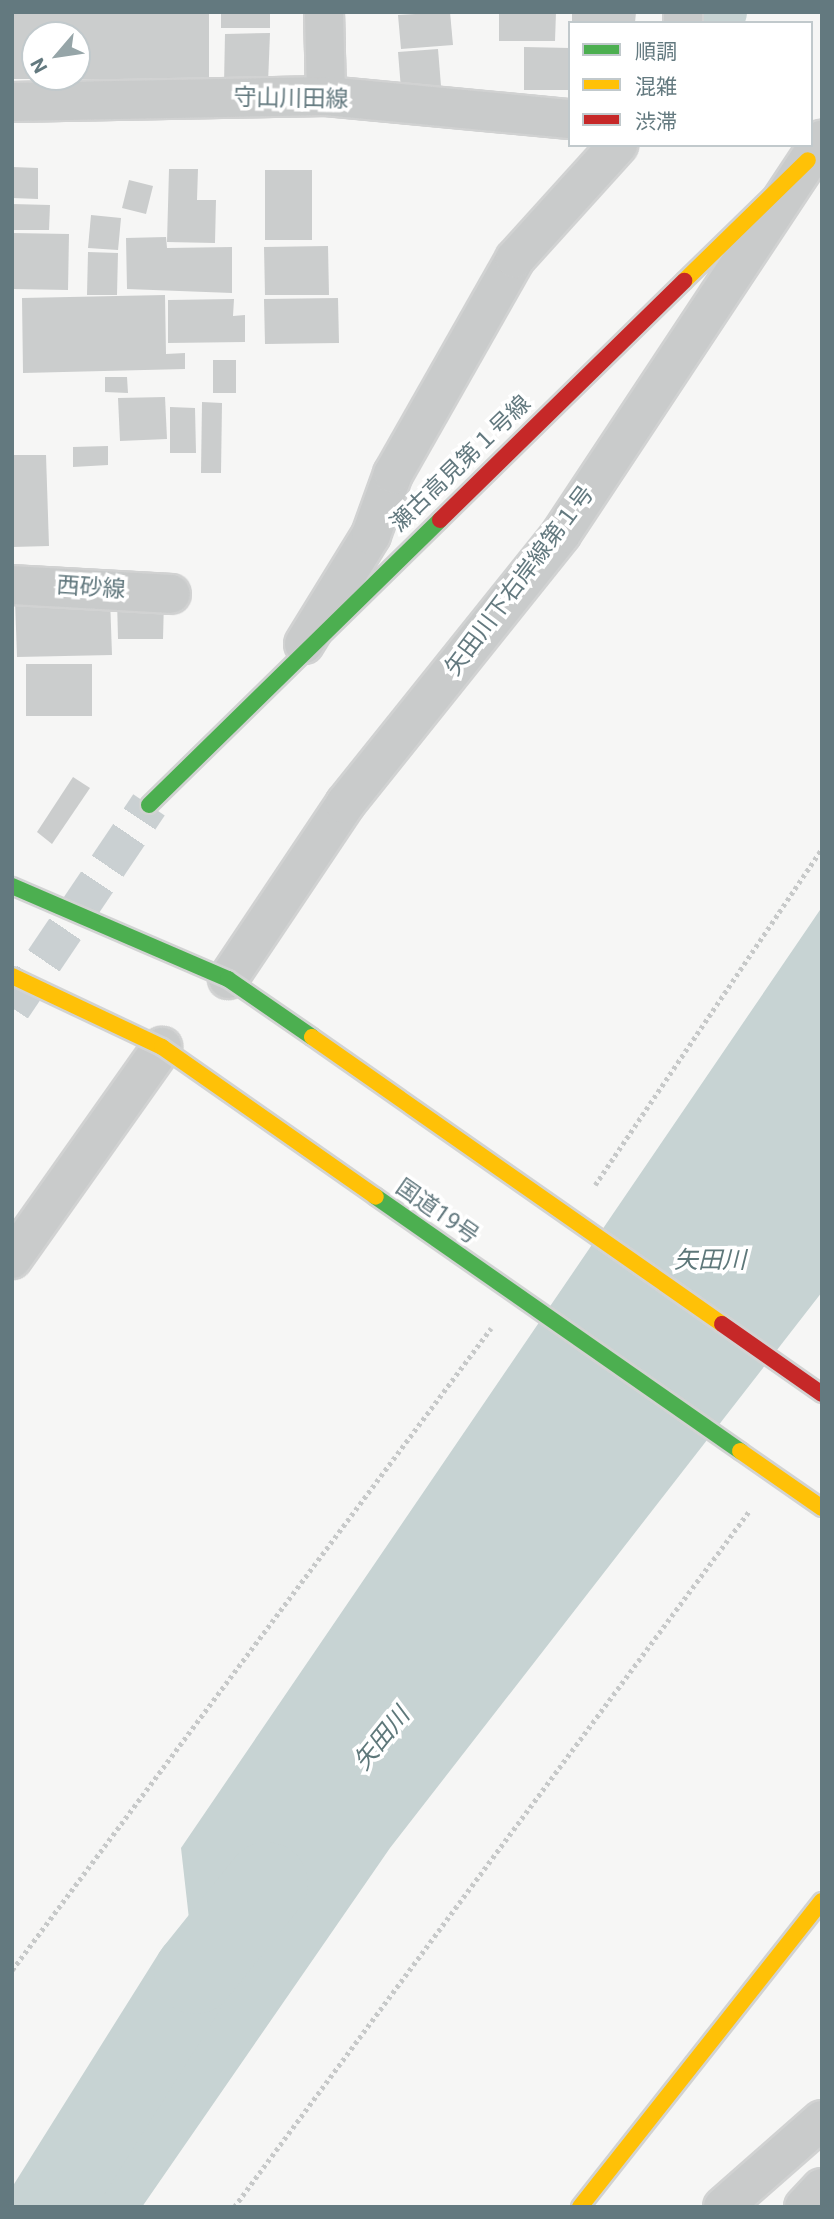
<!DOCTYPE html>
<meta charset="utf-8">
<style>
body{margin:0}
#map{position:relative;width:834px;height:2219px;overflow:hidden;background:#f6f6f5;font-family:Roboto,"Noto Sans JP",sans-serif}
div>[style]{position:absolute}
.water>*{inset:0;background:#c7d3d3}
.canal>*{height:49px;margin:-24.5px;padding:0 24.5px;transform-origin:24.5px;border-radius:24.5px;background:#c7d3d3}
.river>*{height:82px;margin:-41px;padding:0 41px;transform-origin:41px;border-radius:41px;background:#c7d3d3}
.building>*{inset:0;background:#cbcdcd}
.secondary-tunnel>*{height:38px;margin-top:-19px;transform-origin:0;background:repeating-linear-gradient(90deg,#cad0d2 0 38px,transparent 0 57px)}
.path>*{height:4.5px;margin-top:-2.25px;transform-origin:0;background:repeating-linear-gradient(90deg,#c7c9c9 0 3.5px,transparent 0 7px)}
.roads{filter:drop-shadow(2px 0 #d1d2d2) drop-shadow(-2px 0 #d1d2d2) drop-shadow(0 2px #d1d2d2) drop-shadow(0 -2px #d1d2d2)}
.street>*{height:38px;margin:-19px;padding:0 19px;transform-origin:19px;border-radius:19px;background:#c9cbcb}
.fast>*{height:16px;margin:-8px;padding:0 8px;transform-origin:8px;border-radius:8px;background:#4caf50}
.slow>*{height:16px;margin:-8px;padding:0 8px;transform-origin:8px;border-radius:8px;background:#ffc107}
.jam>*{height:16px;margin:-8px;padding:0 8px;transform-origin:8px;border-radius:8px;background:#c62828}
.bridges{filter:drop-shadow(2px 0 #d2d3d3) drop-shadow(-2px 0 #d2d3d3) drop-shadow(0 2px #d2d3d3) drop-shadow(0 -2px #d2d3d3)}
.fast-bridge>*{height:16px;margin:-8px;padding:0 8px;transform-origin:8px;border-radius:8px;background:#4caf50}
.slow-bridge>*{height:16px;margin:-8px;padding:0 8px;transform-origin:8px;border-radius:8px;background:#ffc107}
.jam-bridge>*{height:16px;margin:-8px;padding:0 8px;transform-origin:8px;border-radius:8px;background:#c62828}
span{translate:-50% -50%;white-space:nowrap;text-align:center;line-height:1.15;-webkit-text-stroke:7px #fff;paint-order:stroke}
.street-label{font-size:23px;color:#63797f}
.water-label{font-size:24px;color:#5e787a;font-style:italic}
.frame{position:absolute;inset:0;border:14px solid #63797f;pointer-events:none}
.legend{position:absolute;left:568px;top:21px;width:245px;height:126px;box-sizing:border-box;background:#fff;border:2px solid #c1c9cc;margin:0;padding:9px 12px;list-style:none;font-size:21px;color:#63797f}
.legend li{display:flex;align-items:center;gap:14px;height:35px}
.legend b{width:35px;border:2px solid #c1c9cc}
.north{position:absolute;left:21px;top:21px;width:70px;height:70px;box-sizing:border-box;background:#fff;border:2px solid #c1c9cc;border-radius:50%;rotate:241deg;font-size:19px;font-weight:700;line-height:28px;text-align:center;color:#63797f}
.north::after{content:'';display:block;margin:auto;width:24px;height:32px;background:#96a5a8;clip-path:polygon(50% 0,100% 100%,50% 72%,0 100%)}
</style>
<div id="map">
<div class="water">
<div style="clip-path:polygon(822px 907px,822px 1292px,390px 1848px,142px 2207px,53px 2207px,110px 2095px,197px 1990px,181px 1848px)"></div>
</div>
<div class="canal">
<div style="left:718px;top:18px;width:7px;rotate:-56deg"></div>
</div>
<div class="river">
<div style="left:48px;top:2207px;width:276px;rotate:-57.9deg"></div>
<div style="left:195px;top:1973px;width:115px;rotate:-51.3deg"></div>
</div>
<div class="building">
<div style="clip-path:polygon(209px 12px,209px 81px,77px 79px,77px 35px,35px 35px,35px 79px,12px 79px,12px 13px)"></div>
<div style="clip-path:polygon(221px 12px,270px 12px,270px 28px,221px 28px)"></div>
<div style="clip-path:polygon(450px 12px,453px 45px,401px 49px,398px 15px)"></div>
<div style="clip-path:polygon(499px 12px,556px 12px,555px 41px,499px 41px)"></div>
<div style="clip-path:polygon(572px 12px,636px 12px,635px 23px,572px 23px)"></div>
<div style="clip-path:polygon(270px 33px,268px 83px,224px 84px,225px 34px)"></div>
<div style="clip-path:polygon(524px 47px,570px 48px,570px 90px,524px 90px)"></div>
<div style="clip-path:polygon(438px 49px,441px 86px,401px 89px,398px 52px)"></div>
<div style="clip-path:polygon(12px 167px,38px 168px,38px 199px,12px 198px)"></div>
<div style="clip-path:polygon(169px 169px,198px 169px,197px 200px,216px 200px,215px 243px,167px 242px)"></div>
<div style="clip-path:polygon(265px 170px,312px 170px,312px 240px,265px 240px)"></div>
<div style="clip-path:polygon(129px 180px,153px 186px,146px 214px,122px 208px)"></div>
<div style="clip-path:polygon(12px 204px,50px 205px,49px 230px,12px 230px)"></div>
<div style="clip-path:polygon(91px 215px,121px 218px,118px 250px,88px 248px)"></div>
<div style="clip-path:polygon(12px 233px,69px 234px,68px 290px,12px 289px)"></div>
<div style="clip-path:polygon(166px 237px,167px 248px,232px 247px,232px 293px,127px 289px,126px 238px)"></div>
<div style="clip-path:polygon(328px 246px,329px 295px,265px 295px,264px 247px)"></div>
<div style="clip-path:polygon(88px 252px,118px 253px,117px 295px,87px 295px)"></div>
<div style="clip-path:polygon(165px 295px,166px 354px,185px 353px,185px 369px,23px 373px,22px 298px)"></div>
<div style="clip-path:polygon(338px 298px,339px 343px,265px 344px,264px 299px)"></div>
<div style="clip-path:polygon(234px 299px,233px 316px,245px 315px,245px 342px,168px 343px,168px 300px)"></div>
<div style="clip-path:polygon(213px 360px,236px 360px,236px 393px,213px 393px)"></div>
<div style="clip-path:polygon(105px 377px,127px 377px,128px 393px,105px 392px)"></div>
<div style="clip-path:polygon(165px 397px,167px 439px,120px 441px,118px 398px)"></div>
<div style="clip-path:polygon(202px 402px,222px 403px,221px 473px,201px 473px)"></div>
<div style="clip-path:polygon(170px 407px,195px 408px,196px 453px,170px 453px)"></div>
<div style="clip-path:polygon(108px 446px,108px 465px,73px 467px,73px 447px)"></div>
<div style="clip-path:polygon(12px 455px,46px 455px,49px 546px,12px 547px)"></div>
<div style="clip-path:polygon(110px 598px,112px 655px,17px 657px,15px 600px)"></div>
<div style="clip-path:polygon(117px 599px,164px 600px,163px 639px,118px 639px)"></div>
<div style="clip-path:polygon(26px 664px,92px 664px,92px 716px,26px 716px)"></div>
<div style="clip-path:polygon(73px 777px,90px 788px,52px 844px,37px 832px)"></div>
</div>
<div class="secondary-tunnel">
<div style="left:12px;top:1008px;width:245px;rotate:-56deg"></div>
</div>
<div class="path">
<div style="left:595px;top:1185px;width:405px;rotate:-56deg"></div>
<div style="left:12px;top:1970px;width:801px;rotate:-53.27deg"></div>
<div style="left:234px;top:2207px;width:867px;rotate:-53.49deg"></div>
</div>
<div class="roads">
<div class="street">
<div style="left:324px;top:12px;width:84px;rotate:88.6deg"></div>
<div style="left:683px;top:12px;width:11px;rotate:90deg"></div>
<div style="left:12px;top:102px;width:314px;rotate:-1.1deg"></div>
<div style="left:326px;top:96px;width:245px;rotate:5.4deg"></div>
<div style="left:12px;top:585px;width:159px;rotate:3.2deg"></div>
<div style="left:304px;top:644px;width:128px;rotate:-58.4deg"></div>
<div style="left:371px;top:535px;width:65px;rotate:-70.2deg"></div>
<div style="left:393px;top:474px;width:247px;rotate:-60.4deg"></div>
<div style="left:515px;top:259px;width:154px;rotate:-47.9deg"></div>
<div style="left:228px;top:979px;width:211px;rotate:-56.2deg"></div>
<div style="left:345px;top:804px;width:346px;rotate:-51.3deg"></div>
<div style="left:561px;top:534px;width:473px;rotate:-56.5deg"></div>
<div style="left:12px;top:1259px;width:260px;rotate:-54.7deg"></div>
<div style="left:723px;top:2207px;width:132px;rotate:-41.3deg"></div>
<div style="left:804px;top:2207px;width:26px;rotate:-47deg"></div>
</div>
<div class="fast">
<div style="left:149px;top:805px;width:407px;rotate:-44.4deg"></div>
</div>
<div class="slow">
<div style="left:684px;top:281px;width:173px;rotate:-44.3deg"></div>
<div style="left:580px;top:2207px;width:390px;rotate:-51.7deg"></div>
</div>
<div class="jam">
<div style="left:440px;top:520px;width:342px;rotate:-44.4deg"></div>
</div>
</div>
<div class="bridges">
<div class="fast-bridge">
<div style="left:12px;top:886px;width:235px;rotate:23.3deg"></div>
<div style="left:228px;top:979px;width:102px;rotate:34.6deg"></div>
<div style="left:376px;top:1197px;width:444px;rotate:34.9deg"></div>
</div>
<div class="slow-bridge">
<div style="left:12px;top:976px;width:166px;rotate:25.3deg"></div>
<div style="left:162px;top:1047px;width:261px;rotate:35deg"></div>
<div style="left:312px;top:1037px;width:500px;rotate:34.99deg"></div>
<div style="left:740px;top:1451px;width:100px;rotate:34.8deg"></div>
</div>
<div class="jam-bridge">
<div style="left:722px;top:1324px;width:122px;rotate:35deg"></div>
</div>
</div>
<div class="street-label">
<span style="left:291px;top:99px;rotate:1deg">守山川田線</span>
<span style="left:461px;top:464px;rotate:-44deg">瀬古高見第１号線</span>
<span style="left:520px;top:581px;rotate:-53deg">矢田川下右岸線第１号</span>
<span style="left:91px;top:588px;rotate:4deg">西砂線</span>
<span style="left:437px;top:1212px;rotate:35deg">国道19号</span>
</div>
<div class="water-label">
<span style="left:710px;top:1261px">矢田川</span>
<span style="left:382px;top:1739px;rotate:-51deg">矢田川</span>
</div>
<div class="frame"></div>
<ul class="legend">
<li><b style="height:9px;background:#4caf50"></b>順調</li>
<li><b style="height:9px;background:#ffc107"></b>混雑</li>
<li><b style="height:9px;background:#c62828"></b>渋滞</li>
</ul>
<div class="north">N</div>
</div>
